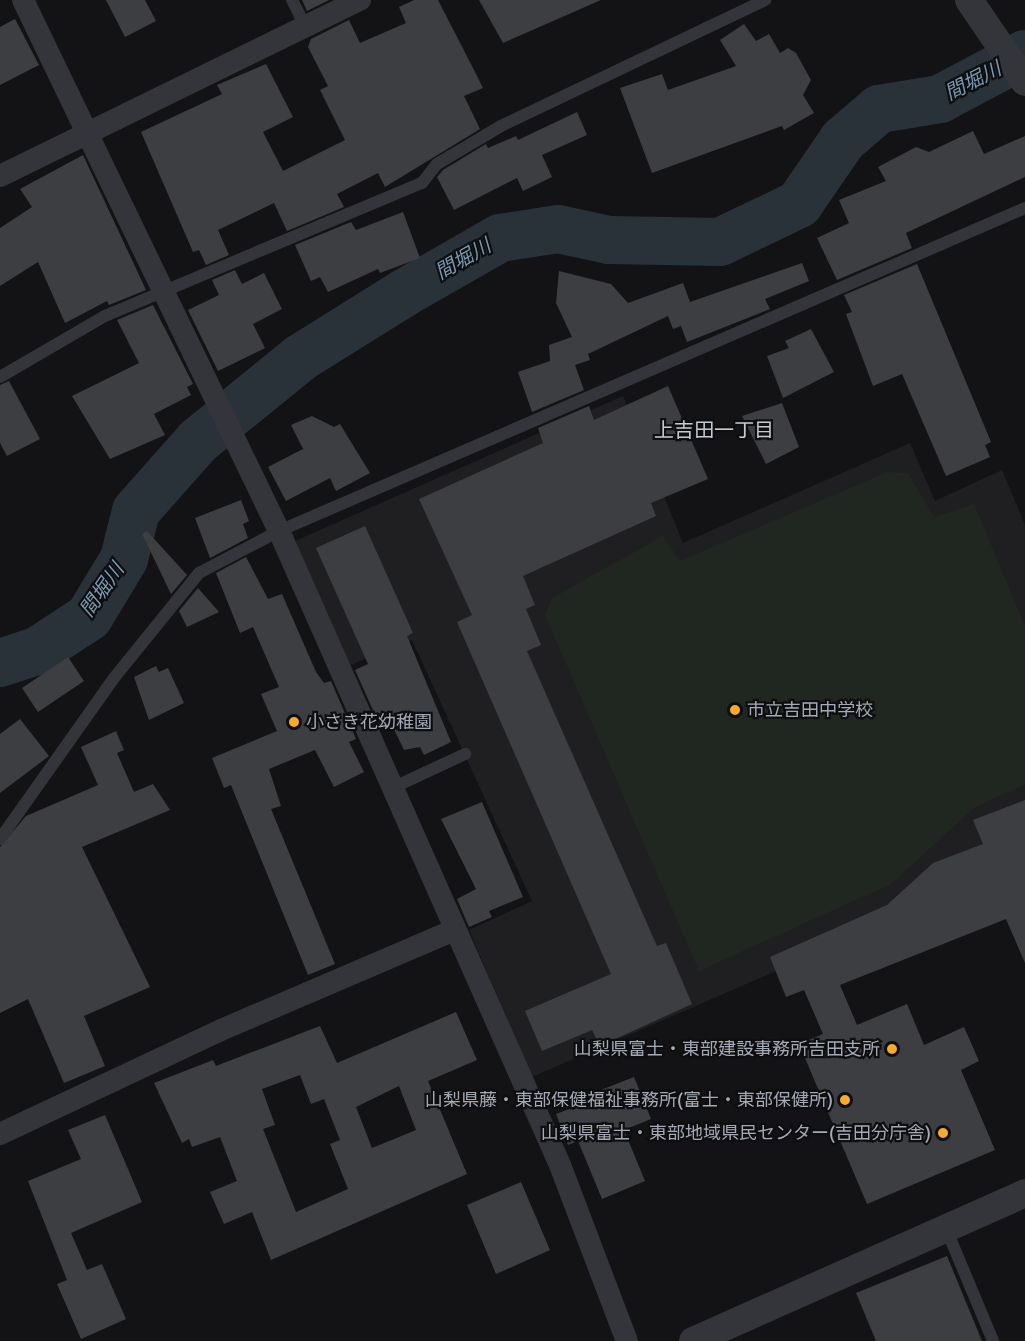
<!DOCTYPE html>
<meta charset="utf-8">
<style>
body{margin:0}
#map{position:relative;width:1025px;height:1341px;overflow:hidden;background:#131315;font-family:Signika,"Noto Sans JP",sans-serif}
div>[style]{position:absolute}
.built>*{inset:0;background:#1f1f22}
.green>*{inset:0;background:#1f2720}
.river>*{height:48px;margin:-24px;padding:0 24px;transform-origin:24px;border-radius:24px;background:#293239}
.building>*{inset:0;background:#3d3e42}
.service>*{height:12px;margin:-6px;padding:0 6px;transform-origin:6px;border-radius:6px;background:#34353a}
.minor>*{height:22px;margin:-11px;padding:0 11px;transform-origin:11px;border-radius:11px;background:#34353a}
.tertiary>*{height:28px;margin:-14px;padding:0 14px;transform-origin:14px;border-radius:14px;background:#34353a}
.dots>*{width:16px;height:16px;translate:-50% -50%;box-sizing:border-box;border:3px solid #0e0e10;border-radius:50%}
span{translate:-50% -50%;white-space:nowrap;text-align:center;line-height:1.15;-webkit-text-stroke:4.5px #0e0e10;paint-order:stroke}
.poi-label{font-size:18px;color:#a4aab5}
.left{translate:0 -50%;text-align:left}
.right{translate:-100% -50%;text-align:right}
.water-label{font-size:20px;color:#7999b2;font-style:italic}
.neighbourhood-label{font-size:20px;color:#c5c9d1}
</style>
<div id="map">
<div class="built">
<div style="clip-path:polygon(623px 396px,683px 543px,910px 443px,935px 501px,1002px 470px,1025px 525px,1025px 930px,1013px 934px,986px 880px,532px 1077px,469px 930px,532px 901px,412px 640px,348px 666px,295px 541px)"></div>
</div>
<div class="green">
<div style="clip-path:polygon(887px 472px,908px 473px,934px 517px,974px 504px,1025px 626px,1025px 784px,974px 808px,891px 884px,699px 971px,545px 615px,552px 598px,663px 536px,680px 561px)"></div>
</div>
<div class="river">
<div style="left:0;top:663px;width:39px;rotate:-18deg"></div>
<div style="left:37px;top:651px;width:62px;rotate:-33.2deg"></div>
<div style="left:89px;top:617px;width:68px;rotate:-58.9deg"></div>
<div style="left:124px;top:559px;width:49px;rotate:-76deg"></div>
<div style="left:136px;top:511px;width:94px;rotate:-48.5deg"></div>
<div style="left:198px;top:441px;width:132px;rotate:-39.1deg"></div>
<div style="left:300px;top:358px;width:123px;rotate:-32deg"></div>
<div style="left:404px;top:293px;width:111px;rotate:-29.8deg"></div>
<div style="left:500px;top:238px;width:59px;rotate:-8.8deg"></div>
<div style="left:558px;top:229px;width:52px;rotate:12.2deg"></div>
<div style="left:609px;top:240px;width:111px;rotate:1deg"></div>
<div style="left:720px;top:242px;width:88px;rotate:-25.7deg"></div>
<div style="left:799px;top:204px;width:78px;rotate:-55.5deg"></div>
<div style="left:843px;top:140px;width:48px;rotate:-40.7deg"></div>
<div style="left:879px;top:109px;width:62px;rotate:-9.3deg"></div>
<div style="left:940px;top:99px;width:96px;rotate:-27.9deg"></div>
</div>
<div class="building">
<div style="clip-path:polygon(106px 0,145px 0,156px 21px,125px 37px)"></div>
<div style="clip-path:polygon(302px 0,329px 0,307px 11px)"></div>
<div style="clip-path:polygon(414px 0,438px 0,473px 68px,483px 88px,464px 96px,480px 129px,385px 187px,378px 173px,337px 194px,344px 207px,287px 231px,274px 203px,218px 230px,229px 255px,206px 265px,199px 250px,193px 252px,141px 132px,222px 94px,217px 85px,266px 64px,293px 117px,263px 132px,283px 171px,345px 140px,320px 90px,328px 86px,308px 47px,311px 39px,349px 20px,360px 43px,406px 23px,399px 7px)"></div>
<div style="clip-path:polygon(479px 0,601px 0,503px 43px)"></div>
<div style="clip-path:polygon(15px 19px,39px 65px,0 85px,0 27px)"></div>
<div style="clip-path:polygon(744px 24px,756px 41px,769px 34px,780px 53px,788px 48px,796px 53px,811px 80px,803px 95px,814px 113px,784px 130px,782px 126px,652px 173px,620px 88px,662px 74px,668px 90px,736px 66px,720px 40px)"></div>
<div style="clip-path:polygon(577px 112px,587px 135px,542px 155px,552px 177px,523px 191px,517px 178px,454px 210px,437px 177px,443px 170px,486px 144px,488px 148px,516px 136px,518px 140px)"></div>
<div style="clip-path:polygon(973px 131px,984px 154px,1025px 136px,1025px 177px,906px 233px,912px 248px,837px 280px,817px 238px,849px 223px,839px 200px,886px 181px,878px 167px,916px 147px,929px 152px)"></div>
<div style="clip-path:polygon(83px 155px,146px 290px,109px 305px,107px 301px,65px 323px,38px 262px,0 286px,0 228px,32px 207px,20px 189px)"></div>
<div style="clip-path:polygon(403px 212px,420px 258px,380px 273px,378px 269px,328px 292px,320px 277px,311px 281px,295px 245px,351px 222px,356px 230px)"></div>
<div style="clip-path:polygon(802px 263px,809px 281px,765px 299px,770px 309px,687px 342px,681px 326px,673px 329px,668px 316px,588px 354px,590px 360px,575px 365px,584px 390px,532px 412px,518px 372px,550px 361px,549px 345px,572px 337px,556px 303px,559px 271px,611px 284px,628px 303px,683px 283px,690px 302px)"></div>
<div style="clip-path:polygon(917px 264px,991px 442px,985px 445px,990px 457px,946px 476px,902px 374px,873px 386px,846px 314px,852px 312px,844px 295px)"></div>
<div style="clip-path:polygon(235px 270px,242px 284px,264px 273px,282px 309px,253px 324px,265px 348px,218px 371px,188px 310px,219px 295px,212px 280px)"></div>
<div style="clip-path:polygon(153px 305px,193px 384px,187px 387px,191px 395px,154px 414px,165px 435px,110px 459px,72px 396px,139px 363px,117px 320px)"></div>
<div style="clip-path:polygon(811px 329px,834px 372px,783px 398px,767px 356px,789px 348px,785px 341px)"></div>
<div style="clip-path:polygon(9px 381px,40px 439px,7px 456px,0 443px,0 385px)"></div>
<div style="clip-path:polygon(668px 386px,708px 479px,651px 503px,656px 516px,523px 576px,535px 605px,526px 609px,541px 645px,527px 651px,657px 946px,666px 943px,692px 1004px,600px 1046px,592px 1030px,542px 1051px,525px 1011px,611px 974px,457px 622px,472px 615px,419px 499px,543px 443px,538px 428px,589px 406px,594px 420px)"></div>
<div style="clip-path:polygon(782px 403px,799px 447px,766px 464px,742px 416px)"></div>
<div style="clip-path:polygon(312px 416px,334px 427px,340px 424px,370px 473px,336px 491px,330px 478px,286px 501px,268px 467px,303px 449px,291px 425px)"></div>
<div style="clip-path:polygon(241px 500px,249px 521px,243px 524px,248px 538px,210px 558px,195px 518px)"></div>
<div style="clip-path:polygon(365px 526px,413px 633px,407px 636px,451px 742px,424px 755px,420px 747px,404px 750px,391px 723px,381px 728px,355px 670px,368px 664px,316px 548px)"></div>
<div style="clip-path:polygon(147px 531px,187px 575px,171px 594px,142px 534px)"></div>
<div style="clip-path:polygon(246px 557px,268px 599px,282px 594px,316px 672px,324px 683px,331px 681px,356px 739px,349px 742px,364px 772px,334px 787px,315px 750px,269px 769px,281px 806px,271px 809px,335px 964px,308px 975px,231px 785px,224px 788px,212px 758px,277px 731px,261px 694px,279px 687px,253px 627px,240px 633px,216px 573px)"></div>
<div style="clip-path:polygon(198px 588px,219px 612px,187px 627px,179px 611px)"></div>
<div style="clip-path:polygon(68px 657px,84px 681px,38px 712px,22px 688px)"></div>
<div style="clip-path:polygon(156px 666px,159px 672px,168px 668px,184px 703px,149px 720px,134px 677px)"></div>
<div style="clip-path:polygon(20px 719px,49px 756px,0 793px,0 734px)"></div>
<div style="clip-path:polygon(116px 731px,124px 750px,117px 753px,134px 792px,153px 784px,170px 810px,82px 847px,150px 987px,84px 1016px,105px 1066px,64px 1083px,28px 999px,0 1013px,0 847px,26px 816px,98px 785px,81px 747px)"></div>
<div style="clip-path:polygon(1025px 800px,1025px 963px,1006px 919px,840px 985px,857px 1025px,907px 1004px,924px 1045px,964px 1027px,979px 1061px,961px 1070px,995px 1150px,867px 1204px,799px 1044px,823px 1034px,804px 990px,786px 997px,770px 957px,887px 905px,933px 863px,983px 844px,973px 820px)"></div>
<div style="clip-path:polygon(482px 802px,523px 897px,489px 911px,492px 917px,469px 927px,457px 899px,476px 889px,441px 819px)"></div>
<div style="clip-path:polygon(evenodd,456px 1012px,477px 1060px,428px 1081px,467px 1174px,271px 1260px,252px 1212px,224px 1224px,210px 1192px,237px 1181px,220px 1137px,192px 1147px,189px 1139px,182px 1143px,154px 1083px,213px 1060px,216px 1066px,320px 1026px,337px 1063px,456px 1012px,300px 1075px,311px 1104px,324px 1099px,340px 1140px,330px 1144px,348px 1189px,296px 1212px,263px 1129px,275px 1125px,262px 1089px,300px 1075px,456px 1012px,399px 1086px,416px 1130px,372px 1148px,356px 1107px,399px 1086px)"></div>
<div style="clip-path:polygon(634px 1077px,651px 1119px,624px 1130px,645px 1181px,602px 1199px,578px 1141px,568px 1145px,556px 1114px,580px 1105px,578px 1099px)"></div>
<div style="clip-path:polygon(105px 1115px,142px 1202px,71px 1233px,87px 1270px,102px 1264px,126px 1319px,81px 1339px,57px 1284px,67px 1280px,28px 1181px,81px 1159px,68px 1130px)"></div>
<div style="clip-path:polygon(521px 1182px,550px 1250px,496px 1274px,467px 1205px)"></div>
<div style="clip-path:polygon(947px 1256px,982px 1341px,876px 1341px,856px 1293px)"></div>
</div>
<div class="service">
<div style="left:292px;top:0;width:29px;rotate:63deg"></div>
<div style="left:0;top:377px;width:121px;rotate:-30.2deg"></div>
<div style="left:105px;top:316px;width:344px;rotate:-22.8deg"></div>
<div style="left:422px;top:183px;width:24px;rotate:-52deg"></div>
<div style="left:437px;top:164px;width:74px;rotate:-30.7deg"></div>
<div style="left:501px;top:126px;width:293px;rotate:-25.5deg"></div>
<div style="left:390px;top:789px;width:83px;rotate:-25deg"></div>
<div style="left:0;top:839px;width:197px;rotate:-54.7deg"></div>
<div style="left:114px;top:678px;width:135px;rotate:-51deg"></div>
<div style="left:199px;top:573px;width:90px;rotate:-27.7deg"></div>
<div style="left:279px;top:531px;width:813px;rotate:-23.41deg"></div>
<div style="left:945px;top:1226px;width:125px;rotate:67.3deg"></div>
</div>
<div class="minor">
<div style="left:23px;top:0;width:589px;rotate:64.26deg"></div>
<div style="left:279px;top:531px;width:693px;rotate:66.1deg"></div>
<div style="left:560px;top:1165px;width:188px;rotate:69.2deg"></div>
<div style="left:0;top:176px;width:401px;rotate:-26.1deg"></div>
<div style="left:0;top:1134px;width:244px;rotate:-25.2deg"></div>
<div style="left:221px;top:1030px;width:251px;rotate:-23.2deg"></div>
</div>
<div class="tertiary">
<div style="left:969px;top:0;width:99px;rotate:55.7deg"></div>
<div style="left:693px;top:1341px;width:363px;rotate:-24deg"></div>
</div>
<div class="dots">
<div style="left:735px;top:710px;background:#f7ab28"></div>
<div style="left:294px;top:722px;background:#f7ab28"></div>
<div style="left:892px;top:1049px;background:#f7ab28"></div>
<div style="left:845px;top:1100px;background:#f7ab28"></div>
<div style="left:943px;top:1133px;background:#f7ab28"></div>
</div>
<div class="poi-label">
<span class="left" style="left:747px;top:710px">市立吉田中学校</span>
<span class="left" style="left:306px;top:722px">小さき花幼稚園</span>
<span class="right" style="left:880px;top:1049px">山梨県富士・東部建設事務所吉田支所</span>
<span class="right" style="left:833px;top:1100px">山梨県藤・東部保健福祉事務所(富士・東部保健所)</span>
<span class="right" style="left:931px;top:1133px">山梨県富士・東部地域県民センター(吉田分庁舎)</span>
</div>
<div class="water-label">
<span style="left:973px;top:81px;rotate:-27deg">間堀川</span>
<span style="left:463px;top:259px;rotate:-30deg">間堀川</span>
<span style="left:102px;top:590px;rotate:-55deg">間堀川</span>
</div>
<div class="neighbourhood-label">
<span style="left:714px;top:430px">上吉田一丁目</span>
</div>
</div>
